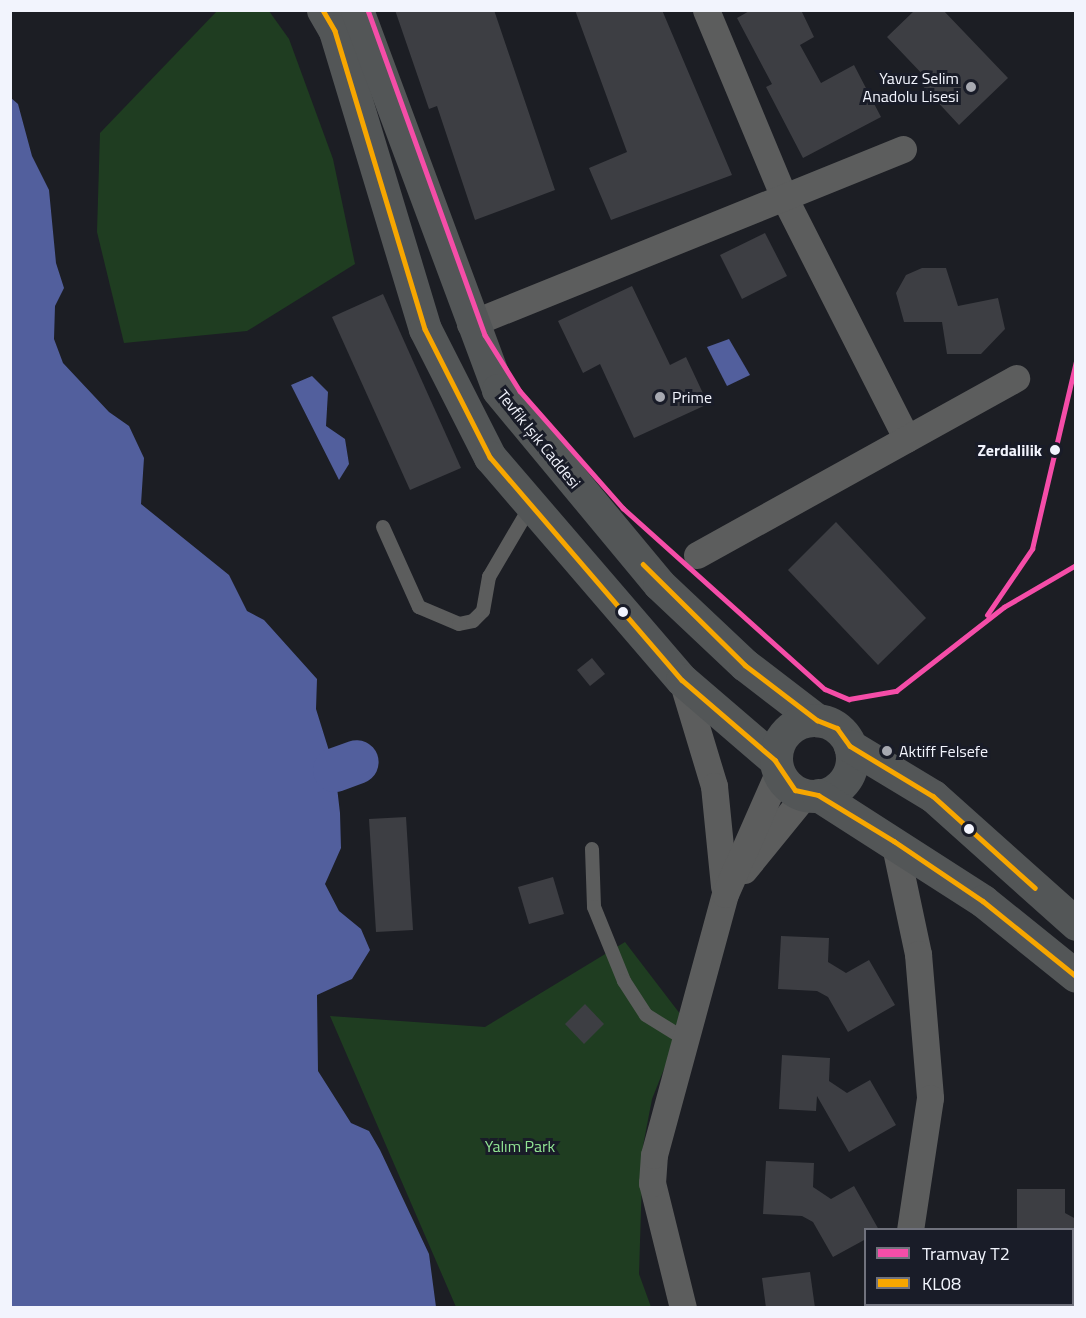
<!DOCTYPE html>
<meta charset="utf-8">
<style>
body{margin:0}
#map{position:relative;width:1086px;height:1318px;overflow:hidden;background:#1c1e24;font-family:"Titillium Web",sans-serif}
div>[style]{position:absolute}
.green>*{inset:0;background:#1f3d21}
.water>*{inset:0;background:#525f9d}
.river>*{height:44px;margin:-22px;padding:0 22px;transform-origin:22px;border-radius:22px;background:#525f9d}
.building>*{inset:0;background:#3d3e43}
.lane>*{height:14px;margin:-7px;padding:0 7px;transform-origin:7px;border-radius:7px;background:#5c5d5d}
.street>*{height:27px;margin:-13.5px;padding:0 13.5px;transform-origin:13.5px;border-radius:13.5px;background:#5c5d5d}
.secondary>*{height:33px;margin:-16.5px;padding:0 16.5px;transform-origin:16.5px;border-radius:16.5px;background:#535657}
.secondary>.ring{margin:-16.5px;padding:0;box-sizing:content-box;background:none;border:33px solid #535657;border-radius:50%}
.bus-1>*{height:4.5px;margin:-2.25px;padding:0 2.25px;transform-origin:2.25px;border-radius:2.25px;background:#f7a600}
.tram-1>*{height:4.5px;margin:-2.25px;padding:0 2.25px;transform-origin:2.25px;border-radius:2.25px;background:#f54da8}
.dots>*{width:16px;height:16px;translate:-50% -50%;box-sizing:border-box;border:3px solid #191c28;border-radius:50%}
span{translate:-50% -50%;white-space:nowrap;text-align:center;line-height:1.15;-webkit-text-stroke:6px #191c28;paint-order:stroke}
.poi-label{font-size:16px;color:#f2f4fd}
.right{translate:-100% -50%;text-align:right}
.left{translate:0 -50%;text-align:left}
.street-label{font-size:16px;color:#f2f4fd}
.stop-label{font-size:16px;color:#f2f4fd;font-weight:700}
.park-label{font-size:16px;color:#91e493}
.frame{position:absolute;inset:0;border:12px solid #f2f4fd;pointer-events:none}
.legend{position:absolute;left:864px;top:1228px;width:210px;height:78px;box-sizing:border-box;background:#191c28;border:2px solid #70727d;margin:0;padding:8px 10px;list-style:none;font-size:18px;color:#f2f4fd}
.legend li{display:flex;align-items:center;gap:12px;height:30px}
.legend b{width:30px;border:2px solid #70727d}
</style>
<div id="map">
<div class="green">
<div style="clip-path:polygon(218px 10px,269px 11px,289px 39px,333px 159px,355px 264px,247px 331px,124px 343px,97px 232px,100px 133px)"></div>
<div style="clip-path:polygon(625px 942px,684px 1019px,652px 1099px,643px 1146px,639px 1274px,651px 1307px,456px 1307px,330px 1016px,485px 1027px)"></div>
</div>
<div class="water">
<div style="clip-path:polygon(11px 98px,18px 104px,32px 156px,49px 190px,56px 263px,64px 288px,55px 306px,54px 339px,63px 363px,109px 412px,129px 426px,144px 458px,141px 504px,229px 575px,247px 611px,264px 620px,317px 679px,316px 709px,335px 770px,340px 813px,341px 848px,325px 884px,339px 911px,361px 929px,370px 950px,352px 979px,317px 995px,318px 1071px,351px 1123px,369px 1131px,380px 1150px,429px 1254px,436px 1307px,11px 1307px)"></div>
<div style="clip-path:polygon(729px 339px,750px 375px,727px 386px,707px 347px)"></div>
<div style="clip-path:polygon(312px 376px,328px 392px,326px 426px,345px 439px,349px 464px,339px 480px,291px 385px)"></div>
</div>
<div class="river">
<div style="left:335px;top:770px;width:23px;rotate:-20deg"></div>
</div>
<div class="building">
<div style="clip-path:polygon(395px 10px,494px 10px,555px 190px,475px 220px,437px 106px,429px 109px)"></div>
<div style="clip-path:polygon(575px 10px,662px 10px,732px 175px,611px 220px,589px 168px,627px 152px)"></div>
<div style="clip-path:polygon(751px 10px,801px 10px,814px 37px,800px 45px,821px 83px,854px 65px,881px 117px,803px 158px,766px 87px,772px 84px,737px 18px)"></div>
<div style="clip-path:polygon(915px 10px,943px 10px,1008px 78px,959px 125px,920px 83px,926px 78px,887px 37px)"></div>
<div style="clip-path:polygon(765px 233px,787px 276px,742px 299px,720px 255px)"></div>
<div style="clip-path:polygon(922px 268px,946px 268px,958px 306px,998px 298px,1005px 329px,981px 354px,947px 354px,942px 322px,904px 322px,896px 293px,906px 275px)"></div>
<div style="clip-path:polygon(632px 286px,670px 365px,686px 357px,708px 404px,634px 438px,600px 364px,583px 373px,558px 321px)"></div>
<div style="clip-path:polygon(383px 294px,461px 468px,410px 490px,332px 317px)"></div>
<div style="clip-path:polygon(836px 522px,926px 618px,878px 665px,788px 570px)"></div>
<div style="clip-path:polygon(592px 658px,605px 674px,590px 686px,577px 670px)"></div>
<div style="clip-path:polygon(406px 817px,413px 930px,376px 932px,369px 819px)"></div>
<div style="clip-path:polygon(553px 877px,564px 914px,529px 924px,518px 887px)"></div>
<div style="clip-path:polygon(781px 936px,829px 938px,828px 962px,846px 973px,869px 960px,895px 1005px,848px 1032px,828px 997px,817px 991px,778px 989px)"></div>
<div style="clip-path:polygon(585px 1004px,604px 1024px,584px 1044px,565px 1024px)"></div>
<div style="clip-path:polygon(782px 1055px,830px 1058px,829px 1081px,847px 1093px,870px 1080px,896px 1125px,849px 1152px,817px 1096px,816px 1111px,779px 1109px)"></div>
<div style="clip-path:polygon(766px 1161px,814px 1163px,813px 1187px,831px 1199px,854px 1186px,879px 1230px,866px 1230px,866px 1239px,833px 1257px,813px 1222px,802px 1216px,763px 1214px)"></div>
<div style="clip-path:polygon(1017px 1189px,1065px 1189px,1065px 1213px,1076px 1219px,1076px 1230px,1017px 1230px)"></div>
<div style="clip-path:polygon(810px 1272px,815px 1308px,766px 1308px,762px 1278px)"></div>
</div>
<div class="lane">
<div style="left:383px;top:527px;width:88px;rotate:65.8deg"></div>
<div style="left:419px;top:607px;width:43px;rotate:23deg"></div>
<div style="left:459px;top:624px;width:14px;rotate:-12deg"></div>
<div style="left:473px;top:621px;width:14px;rotate:-45deg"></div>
<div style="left:483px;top:611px;width:35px;rotate:-80deg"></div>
<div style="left:489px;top:577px;width:81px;rotate:-59.6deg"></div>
<div style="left:592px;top:849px;width:58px;rotate:88deg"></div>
<div style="left:594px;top:907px;width:80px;rotate:67.9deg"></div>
<div style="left:624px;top:981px;width:40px;rotate:57.1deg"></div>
<div style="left:646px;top:1015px;width:49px;rotate:31.8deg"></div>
</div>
<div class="street">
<div style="left:706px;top:10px;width:203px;rotate:67.4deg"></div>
<div style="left:784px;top:197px;width:271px;rotate:63.1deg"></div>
<div style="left:470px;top:324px;width:467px;rotate:-22deg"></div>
<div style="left:697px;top:555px;width:365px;rotate:-29deg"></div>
<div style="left:682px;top:680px;width:111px;rotate:73.2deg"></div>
<div style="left:714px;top:786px;width:101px;rotate:84.3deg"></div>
<div style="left:894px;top:841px;width:116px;rotate:78deg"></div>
<div style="left:918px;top:954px;width:144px;rotate:85.2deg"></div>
<div style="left:930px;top:1098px;width:134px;rotate:98.6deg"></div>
<div style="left:744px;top:870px;width:97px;rotate:-50.9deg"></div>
<div style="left:683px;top:1308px;width:129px;rotate:-103.9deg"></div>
<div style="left:652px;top:1183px;width:28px;rotate:-86deg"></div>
<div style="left:654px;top:1155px;width:270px;rotate:-74.8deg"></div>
<div style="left:725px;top:894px;width:134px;rotate:-66.3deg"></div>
<div style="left:899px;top:1308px;width:4px;rotate:-90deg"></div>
</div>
<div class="secondary">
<div style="left:323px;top:10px;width:24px;rotate:60deg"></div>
<div style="left:335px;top:31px;width:311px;rotate:73.2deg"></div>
<div style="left:425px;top:329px;width:144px;rotate:63.1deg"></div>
<div style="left:490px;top:457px;width:294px;rotate:49.3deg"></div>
<div style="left:682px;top:680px;width:123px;rotate:40.7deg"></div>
<div style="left:357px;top:10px;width:405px;rotate:69.6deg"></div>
<div style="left:498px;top:390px;width:252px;rotate:50.3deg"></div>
<div style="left:659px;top:584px;width:118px;rotate:43.3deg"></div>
<div style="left:745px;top:665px;width:91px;rotate:37.4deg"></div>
<div class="ring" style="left:776px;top:720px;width:43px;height:43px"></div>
<div style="left:850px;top:746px;width:97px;rotate:31.1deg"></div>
<div style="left:933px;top:796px;width:192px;rotate:41.8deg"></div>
<div style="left:818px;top:795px;width:196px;rotate:32.7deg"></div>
<div style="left:983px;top:901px;width:119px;rotate:38.9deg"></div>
</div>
<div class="bus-1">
<div style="left:323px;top:10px;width:24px;rotate:60deg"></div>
<div style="left:335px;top:31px;width:311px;rotate:73.2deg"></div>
<div style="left:425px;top:329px;width:144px;rotate:63.1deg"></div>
<div style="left:490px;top:457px;width:294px;rotate:49.3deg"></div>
<div style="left:682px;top:680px;width:123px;rotate:40.7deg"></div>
<div style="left:775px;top:760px;width:36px;rotate:56deg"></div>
<div style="left:795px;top:790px;width:24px;rotate:12deg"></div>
<div style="left:818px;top:795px;width:89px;rotate:31.2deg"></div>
<div style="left:894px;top:841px;width:107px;rotate:34deg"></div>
<div style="left:983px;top:901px;width:119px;rotate:38.9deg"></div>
<div style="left:643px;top:564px;width:144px;rotate:44.7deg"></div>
<div style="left:745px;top:665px;width:91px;rotate:37.4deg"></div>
<div style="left:817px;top:720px;width:22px;rotate:22deg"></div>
<div style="left:837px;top:728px;width:22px;rotate:54deg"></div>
<div style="left:850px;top:746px;width:97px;rotate:31.1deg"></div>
<div style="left:933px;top:796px;width:137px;rotate:42deg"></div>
</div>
<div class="tram-1">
<div style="left:368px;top:10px;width:345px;rotate:70.2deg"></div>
<div style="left:485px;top:335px;width:66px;rotate:58deg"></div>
<div style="left:520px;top:391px;width:156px;rotate:48.6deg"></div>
<div style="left:623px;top:508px;width:271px;rotate:41.9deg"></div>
<div style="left:825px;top:689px;width:26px;rotate:23deg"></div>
<div style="left:849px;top:699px;width:48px;rotate:-9.7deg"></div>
<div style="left:896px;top:691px;width:137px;rotate:-37.9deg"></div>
<div style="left:1004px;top:607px;width:83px;rotate:-30.3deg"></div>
<div style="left:987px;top:615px;width:80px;rotate:-55.7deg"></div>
<div style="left:1032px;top:549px;width:193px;rotate:-76.8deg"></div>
</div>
<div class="dots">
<div style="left:971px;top:87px;background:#a7a9b1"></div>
<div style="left:660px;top:397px;background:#a7a9b1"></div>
<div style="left:1055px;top:450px;background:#f2f4fd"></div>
<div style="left:623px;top:612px;background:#f2f4fd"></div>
<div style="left:887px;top:751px;background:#a7a9b1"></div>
<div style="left:969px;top:829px;background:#f2f4fd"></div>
</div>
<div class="poi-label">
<span class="right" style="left:959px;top:87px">Yavuz Selim<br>Anadolu Lisesi</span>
<span class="left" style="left:672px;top:397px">Prime</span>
<span class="left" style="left:899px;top:751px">Aktiff Felsefe</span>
</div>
<div class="street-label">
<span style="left:539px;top:439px;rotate:51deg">Tevfik Işık Caddesi</span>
</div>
<div class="stop-label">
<span class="right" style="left:1042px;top:450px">Zerdalilik</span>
</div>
<div class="park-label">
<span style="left:520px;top:1146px">Yalım Park</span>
</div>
<div class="frame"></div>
<ul class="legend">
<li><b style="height:8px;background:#f54da8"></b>Tramvay T2</li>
<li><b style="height:8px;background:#f7a600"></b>KL08</li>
</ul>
</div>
